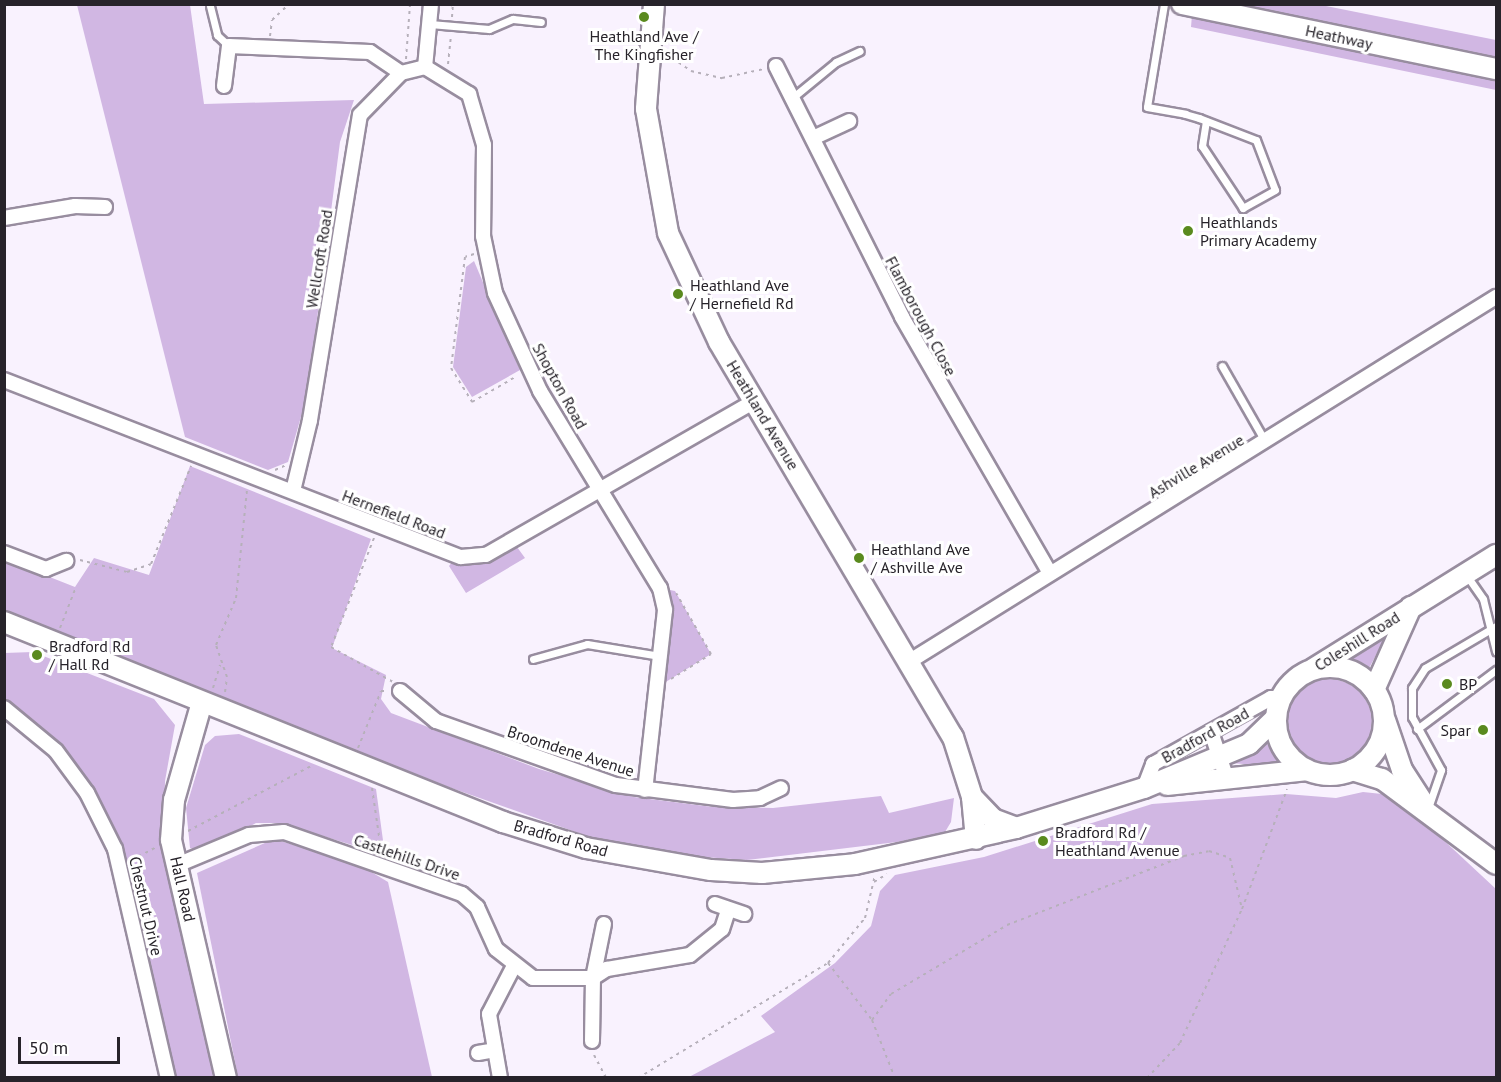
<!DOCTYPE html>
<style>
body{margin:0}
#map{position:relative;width:1501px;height:1082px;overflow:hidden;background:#f9f2fe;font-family:"PT Sans",sans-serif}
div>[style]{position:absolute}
.green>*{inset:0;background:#d1b7e3}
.round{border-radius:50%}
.path>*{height:2px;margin-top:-1px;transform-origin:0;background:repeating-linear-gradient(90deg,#b6b0ba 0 3px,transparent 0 7.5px)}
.roads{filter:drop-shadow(2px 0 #988d9f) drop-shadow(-2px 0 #988d9f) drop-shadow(0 2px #988d9f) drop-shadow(0 -2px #988d9f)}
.lane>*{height:7px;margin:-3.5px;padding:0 3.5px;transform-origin:3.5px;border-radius:3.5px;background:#fff}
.street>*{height:14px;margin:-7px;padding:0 7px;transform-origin:7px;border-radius:7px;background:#fff}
.secondary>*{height:20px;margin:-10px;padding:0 10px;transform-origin:10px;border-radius:10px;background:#fff}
.secondary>.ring{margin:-10px;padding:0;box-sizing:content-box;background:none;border:20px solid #fff;border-radius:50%}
.dots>*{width:16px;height:16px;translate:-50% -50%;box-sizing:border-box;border:3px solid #fff;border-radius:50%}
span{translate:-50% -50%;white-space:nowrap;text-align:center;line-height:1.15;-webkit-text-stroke:6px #fff;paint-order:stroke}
.poi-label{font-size:16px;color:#27232a}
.left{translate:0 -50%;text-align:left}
.right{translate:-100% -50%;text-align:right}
.street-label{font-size:16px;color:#27232a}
.frame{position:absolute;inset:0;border:6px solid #27232a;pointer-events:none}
.scale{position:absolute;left:18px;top:1037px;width:102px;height:27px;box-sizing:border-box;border:3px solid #27232a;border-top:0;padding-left:8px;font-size:18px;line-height:21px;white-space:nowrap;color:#27232a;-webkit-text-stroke:4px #fff;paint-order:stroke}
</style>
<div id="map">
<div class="green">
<div style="clip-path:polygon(77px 5px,190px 5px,204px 104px,354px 100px,340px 142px,307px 396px,288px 462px,268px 470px,185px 437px)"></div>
<div style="clip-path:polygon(1230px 5px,1321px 5px,1496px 40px,1496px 59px)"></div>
<div style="clip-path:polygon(1192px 15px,1496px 77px,1496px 90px,1191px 27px)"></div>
<div style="clip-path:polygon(474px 261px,520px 370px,472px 397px,453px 367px,466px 267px)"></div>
<div style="clip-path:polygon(190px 466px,371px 539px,332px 648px,386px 675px,381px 699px,391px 713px,539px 769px,634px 797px,713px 807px,773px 808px,881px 796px,889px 813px,954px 798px,951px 822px,945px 832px,897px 842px,747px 860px,673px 855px,601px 841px,395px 768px,5px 613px,4px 559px,75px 587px,94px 558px,149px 575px)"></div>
<div style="clip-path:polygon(517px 547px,525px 558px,466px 593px,449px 566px,453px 561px,475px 564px)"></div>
<div style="clip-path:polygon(660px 588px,675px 591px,711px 654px,656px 688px)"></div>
<div style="clip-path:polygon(1392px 625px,1367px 672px,1345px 659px)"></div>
<div style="clip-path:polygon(33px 652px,154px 699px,175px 725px,165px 781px,164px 836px,213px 1077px,175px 1077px,129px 871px,106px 812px,57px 745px,5px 702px,4px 653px)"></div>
<div class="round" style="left:1286px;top:679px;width:86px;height:86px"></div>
<div style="clip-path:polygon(239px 734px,376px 789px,385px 855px,280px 823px,256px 823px,202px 852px,190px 848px,186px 808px,205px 745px,215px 736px)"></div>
<div style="clip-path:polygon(1267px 741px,1285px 767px,1230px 763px,1230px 758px)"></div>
<div style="clip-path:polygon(1363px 792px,1382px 794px,1423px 821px,1496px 889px,1496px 1077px,687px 1078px,775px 1032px,761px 1016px,835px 963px,871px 926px,880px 891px,895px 875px,984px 857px,1152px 804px,1286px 794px,1336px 798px)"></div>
<div style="clip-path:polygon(274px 839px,358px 864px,388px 882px,432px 1077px,238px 1077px,197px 873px)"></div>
</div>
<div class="path">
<div style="left:452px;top:17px;width:13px;rotate:-86deg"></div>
<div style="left:270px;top:36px;width:16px;rotate:-83deg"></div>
<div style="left:272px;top:20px;width:23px;rotate:-43deg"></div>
<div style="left:666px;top:54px;width:30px;rotate:34deg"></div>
<div style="left:691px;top:71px;width:32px;rotate:13deg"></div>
<div style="left:722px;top:78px;width:43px;rotate:-12.1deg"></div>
<div style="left:406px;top:59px;width:55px;rotate:-85.8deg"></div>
<div style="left:448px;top:64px;width:30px;rotate:-84deg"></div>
<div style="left:474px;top:254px;width:9px;rotate:162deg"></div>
<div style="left:465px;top:257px;width:112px;rotate:97.2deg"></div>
<div style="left:451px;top:368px;width:40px;rotate:58deg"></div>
<div style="left:472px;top:402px;width:52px;rotate:-30deg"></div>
<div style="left:275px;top:470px;width:12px;rotate:-24deg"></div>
<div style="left:374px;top:538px;width:117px;rotate:111.5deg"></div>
<div style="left:331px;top:647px;width:71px;rotate:29.4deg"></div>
<div style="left:80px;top:560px;width:49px;rotate:14.3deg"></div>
<div style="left:127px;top:572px;width:25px;rotate:-18deg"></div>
<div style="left:151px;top:564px;width:106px;rotate:-67.8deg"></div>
<div style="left:60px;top:628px;width:44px;rotate:-68.7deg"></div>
<div style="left:671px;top:679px;width:47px;rotate:-32deg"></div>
<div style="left:711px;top:654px;width:70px;rotate:-119.8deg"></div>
<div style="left:213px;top:688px;width:24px;rotate:-73deg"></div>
<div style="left:225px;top:692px;width:15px;rotate:-82deg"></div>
<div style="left:227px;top:677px;width:34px;rotate:-109deg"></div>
<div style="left:216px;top:645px;width:51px;rotate:-66.9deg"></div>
<div style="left:236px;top:598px;width:110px;rotate:-84.2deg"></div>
<div style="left:358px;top:748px;width:61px;rotate:-68deg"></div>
<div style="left:381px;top:691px;width:7px"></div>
<div style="left:372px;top:788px;width:63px;rotate:81.7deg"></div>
<div style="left:188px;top:831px;width:141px;rotate:-27.8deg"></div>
<div style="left:132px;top:860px;width:27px;rotate:-28deg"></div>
<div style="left:874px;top:882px;width:15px;rotate:-32deg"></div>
<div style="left:828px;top:963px;width:72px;rotate:52.3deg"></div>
<div style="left:872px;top:1020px;width:62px;rotate:68.4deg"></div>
<div style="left:872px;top:1020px;width:32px;rotate:-54deg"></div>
<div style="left:891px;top:994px;width:135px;rotate:-30.7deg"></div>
<div style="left:1007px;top:925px;width:190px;rotate:-21.3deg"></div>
<div style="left:1184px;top:856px;width:25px;rotate:-11deg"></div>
<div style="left:1209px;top:851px;width:22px;rotate:18deg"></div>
<div style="left:1230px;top:858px;width:52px;rotate:76.8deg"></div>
<div style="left:594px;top:1055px;width:26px;rotate:62deg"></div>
<div style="left:638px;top:1078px;width:222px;rotate:-31.2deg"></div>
<div style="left:828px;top:963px;width:58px;rotate:-50.6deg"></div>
<div style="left:865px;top:918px;width:44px;rotate:-76.9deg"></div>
<div style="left:1147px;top:1078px;width:48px;rotate:-46.7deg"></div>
<div style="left:1180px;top:1043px;width:148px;rotate:-65.2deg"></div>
<div style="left:1242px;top:909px;width:128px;rotate:-69.4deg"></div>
</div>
<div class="roads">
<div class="lane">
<div style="left:1164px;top:4px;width:104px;rotate:99.4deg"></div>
<div style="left:1147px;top:107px;width:39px;rotate:10deg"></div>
<div style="left:1185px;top:114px;width:15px;rotate:16deg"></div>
<div style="left:1199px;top:118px;width:61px;rotate:21.1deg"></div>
<div style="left:1256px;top:140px;width:53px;rotate:69.2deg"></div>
<div style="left:1275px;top:190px;width:37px;rotate:151deg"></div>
<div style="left:1243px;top:208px;width:74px;rotate:-123.5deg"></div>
<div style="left:1202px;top:146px;width:25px;rotate:-81deg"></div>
<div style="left:210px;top:6px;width:30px;rotate:76deg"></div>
<div style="left:217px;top:35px;width:16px;rotate:43deg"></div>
<div style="left:430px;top:24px;width:59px;rotate:4.8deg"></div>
<div style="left:489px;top:29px;width:26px;rotate:-23deg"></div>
<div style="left:513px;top:19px;width:28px;rotate:6deg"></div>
<div style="left:792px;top:98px;width:57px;rotate:-39.3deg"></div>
<div style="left:836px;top:62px;width:26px;rotate:-25deg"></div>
<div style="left:1222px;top:366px;width:86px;rotate:60.2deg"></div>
<div style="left:1467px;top:576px;width:28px;rotate:55deg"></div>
<div style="left:1483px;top:599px;width:54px;rotate:76deg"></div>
<div style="left:533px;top:659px;width:56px;rotate:-15.5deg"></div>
<div style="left:587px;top:644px;width:74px;rotate:9.3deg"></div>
<div style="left:1417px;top:729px;width:99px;rotate:-36.8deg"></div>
<div style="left:1429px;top:805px;width:37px;rotate:-71deg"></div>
<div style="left:1441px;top:770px;width:60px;rotate:-118.7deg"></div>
<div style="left:1412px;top:717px;width:29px;rotate:-90deg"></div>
<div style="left:1412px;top:688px;width:24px;rotate:-57deg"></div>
<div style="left:1425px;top:668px;width:82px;rotate:-30.6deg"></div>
</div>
<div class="street">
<div style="left:431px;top:4px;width:63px;rotate:95.4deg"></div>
<div style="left:425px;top:67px;width:52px;rotate:31.5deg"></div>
<div style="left:469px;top:94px;width:53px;rotate:73.6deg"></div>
<div style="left:484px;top:145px;width:91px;rotate:90.6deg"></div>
<div style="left:483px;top:236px;width:58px;rotate:78.1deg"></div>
<div style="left:495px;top:293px;width:108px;rotate:65.3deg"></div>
<div style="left:540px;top:391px;width:231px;rotate:58.7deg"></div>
<div style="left:660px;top:588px;width:23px;rotate:77deg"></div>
<div style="left:665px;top:610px;width:181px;rotate:96.3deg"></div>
<div style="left:776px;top:66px;width:281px;rotate:63.3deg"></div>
<div style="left:902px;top:317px;width:296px;rotate:60deg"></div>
<div style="left:224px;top:86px;width:40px;rotate:-82.9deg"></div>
<div style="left:229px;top:46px;width:141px;rotate:2.4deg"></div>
<div style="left:370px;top:52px;width:37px;rotate:34deg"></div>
<div style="left:813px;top:138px;width:40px;rotate:-25deg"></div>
<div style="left:4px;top:218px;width:72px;rotate:-9.6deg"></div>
<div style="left:75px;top:206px;width:30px;rotate:2deg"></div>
<div style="left:4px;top:380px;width:490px;rotate:21.2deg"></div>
<div style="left:461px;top:557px;width:25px;rotate:-5deg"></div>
<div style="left:486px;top:555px;width:310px;rotate:-29.8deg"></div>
<div style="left:293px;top:491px;width:73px;rotate:-76.5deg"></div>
<div style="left:310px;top:420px;width:309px;rotate:-80.7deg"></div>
<div style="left:360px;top:115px;width:59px;rotate:-45.7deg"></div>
<div style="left:401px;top:73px;width:25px;rotate:-14deg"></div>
<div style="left:4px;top:553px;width:45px;rotate:20.9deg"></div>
<div style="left:46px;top:569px;width:22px;rotate:-22deg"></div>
<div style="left:910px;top:661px;width:690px;rotate:-31.85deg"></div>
<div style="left:400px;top:691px;width:47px;rotate:39.8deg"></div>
<div style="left:436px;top:721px;width:191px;rotate:19.6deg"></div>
<div style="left:616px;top:785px;width:118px;rotate:7.3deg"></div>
<div style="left:733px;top:800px;width:27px;rotate:-4deg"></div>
<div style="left:760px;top:798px;width:23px;rotate:-25deg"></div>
<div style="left:4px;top:708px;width:67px;rotate:39.6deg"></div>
<div style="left:56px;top:751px;width:52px;rotate:53.6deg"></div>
<div style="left:87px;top:793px;width:63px;rotate:63.4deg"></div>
<div style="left:115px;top:849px;width:235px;rotate:77deg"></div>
<div style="left:1211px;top:732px;width:46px;rotate:71.2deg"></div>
<div style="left:1144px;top:788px;width:26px;rotate:-69deg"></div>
<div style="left:1153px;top:764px;width:135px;rotate:-29.2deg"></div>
<div style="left:1271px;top:698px;width:10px"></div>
<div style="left:177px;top:865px;width:78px;rotate:-22.6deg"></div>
<div style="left:249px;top:835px;width:35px;rotate:-5deg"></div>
<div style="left:284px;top:832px;width:188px;rotate:19.2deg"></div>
<div style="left:462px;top:894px;width:20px;rotate:41deg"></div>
<div style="left:477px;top:907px;width:46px;rotate:65.7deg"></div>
<div style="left:496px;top:949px;width:47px;rotate:38.1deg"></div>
<div style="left:533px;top:978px;width:60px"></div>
<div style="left:593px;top:978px;width:17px;rotate:-33deg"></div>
<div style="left:607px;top:969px;width:84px;rotate:-9.6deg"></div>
<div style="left:690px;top:955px;width:41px;rotate:-39.1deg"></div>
<div style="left:722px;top:929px;width:20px;rotate:-72deg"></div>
<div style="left:715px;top:904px;width:31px;rotate:19deg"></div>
<div style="left:592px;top:1041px;width:63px;rotate:-89.1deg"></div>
<div style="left:593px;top:978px;width:55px;rotate:-78.5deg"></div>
<div style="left:478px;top:1053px;width:17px;rotate:-10deg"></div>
<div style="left:500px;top:1078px;width:65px;rotate:-99.8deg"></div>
<div style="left:489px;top:1014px;width:54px;rotate:-62.5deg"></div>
</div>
<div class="secondary">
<div style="left:654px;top:4px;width:105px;rotate:94.4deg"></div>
<div style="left:646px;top:109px;width:126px;rotate:79.9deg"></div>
<div style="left:668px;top:233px;width:120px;rotate:64.9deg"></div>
<div style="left:719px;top:342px;width:459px;rotate:59.4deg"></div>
<div style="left:953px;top:737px;width:63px;rotate:72.4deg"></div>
<div style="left:972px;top:797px;width:42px;rotate:84.6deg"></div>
<div style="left:1182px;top:4px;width:321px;rotate:11.7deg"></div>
<div style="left:4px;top:622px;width:538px;rotate:21.84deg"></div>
<div style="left:503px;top:822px;width:87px;rotate:17.4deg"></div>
<div style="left:586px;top:848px;width:127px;rotate:10deg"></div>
<div style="left:711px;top:870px;width:51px;rotate:3.4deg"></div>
<div style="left:762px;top:873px;width:93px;rotate:-5.5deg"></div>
<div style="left:855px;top:864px;width:165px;rotate:-12.6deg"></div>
<div style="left:1016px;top:828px;width:134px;rotate:-17.4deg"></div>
<div style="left:1144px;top:788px;width:114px;rotate:-22.7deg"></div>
<div style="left:1249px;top:744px;width:37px;rotate:-44deg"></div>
<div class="ring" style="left:1276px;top:667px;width:88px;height:88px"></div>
<div style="left:1313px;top:669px;width:216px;rotate:-31.9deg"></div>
<div style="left:1374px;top:690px;width:91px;rotate:-66deg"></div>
<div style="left:202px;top:702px;width:102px;rotate:105.9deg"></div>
<div style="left:174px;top:800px;width:40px;rotate:94.3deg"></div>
<div style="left:171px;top:840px;width:244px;rotate:77deg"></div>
<div style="left:1385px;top:720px;width:53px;rotate:71.2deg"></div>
<div style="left:1402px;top:770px;width:38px;rotate:57deg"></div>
<div style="left:1352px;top:770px;width:31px;rotate:17deg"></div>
<div style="left:1382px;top:779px;width:142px;rotate:36.7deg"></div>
<div style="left:1167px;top:785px;width:141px;rotate:-6.1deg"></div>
<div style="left:972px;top:797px;width:30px;rotate:46deg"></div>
<div style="left:993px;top:819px;width:25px;rotate:21deg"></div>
</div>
</div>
<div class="dots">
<div style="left:644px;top:17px;background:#5a8a1e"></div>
<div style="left:1188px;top:231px;background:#5a8a1e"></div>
<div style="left:678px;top:294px;background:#5a8a1e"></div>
<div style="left:859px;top:558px;background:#5a8a1e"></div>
<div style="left:37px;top:655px;background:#5a8a1e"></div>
<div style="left:1447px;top:684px;background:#5a8a1e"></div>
<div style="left:1483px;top:730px;background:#5a8a1e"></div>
<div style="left:1043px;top:841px;background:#5a8a1e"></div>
</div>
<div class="poi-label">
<span style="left:644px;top:45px">Heathland Ave /<br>The Kingfisher</span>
<span class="left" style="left:1200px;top:231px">Heathlands<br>Primary Academy</span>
<span class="left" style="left:690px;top:294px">Heathland Ave<br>/ Hernefield Rd</span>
<span class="left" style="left:871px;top:558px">Heathland Ave<br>/ Ashville Ave</span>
<span class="left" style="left:49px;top:655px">Bradford Rd<br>/ Hall Rd</span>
<span class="left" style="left:1459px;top:684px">BP</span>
<span class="right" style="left:1471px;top:730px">Spar</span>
<span class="left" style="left:1055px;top:841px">Bradford Rd /<br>Heathland Avenue</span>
</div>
<div class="street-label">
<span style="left:1339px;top:37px;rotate:12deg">Heathway</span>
<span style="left:319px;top:259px;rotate:-81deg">Wellcroft Road</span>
<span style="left:921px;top:316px;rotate:62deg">Flamborough Close</span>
<span style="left:560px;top:386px;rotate:61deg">Shopton Road</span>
<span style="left:763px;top:415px;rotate:59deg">Heathland Avenue</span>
<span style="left:1196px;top:466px;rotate:-31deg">Ashville Avenue</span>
<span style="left:394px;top:514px;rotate:21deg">Hernefield Road</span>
<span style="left:1357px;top:641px;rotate:-32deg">Coleshill Road</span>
<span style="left:1205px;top:735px;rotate:-29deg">Bradford Road</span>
<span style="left:571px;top:751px;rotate:18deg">Broomdene Avenue</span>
<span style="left:561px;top:838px;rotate:16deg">Bradford Road</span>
<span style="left:407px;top:857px;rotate:19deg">Castlehills Drive</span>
<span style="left:183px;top:889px;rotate:77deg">Hall Road</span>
<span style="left:146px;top:906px;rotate:77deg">Chestnut Drive</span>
</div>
<div class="frame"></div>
<div class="scale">50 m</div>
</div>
